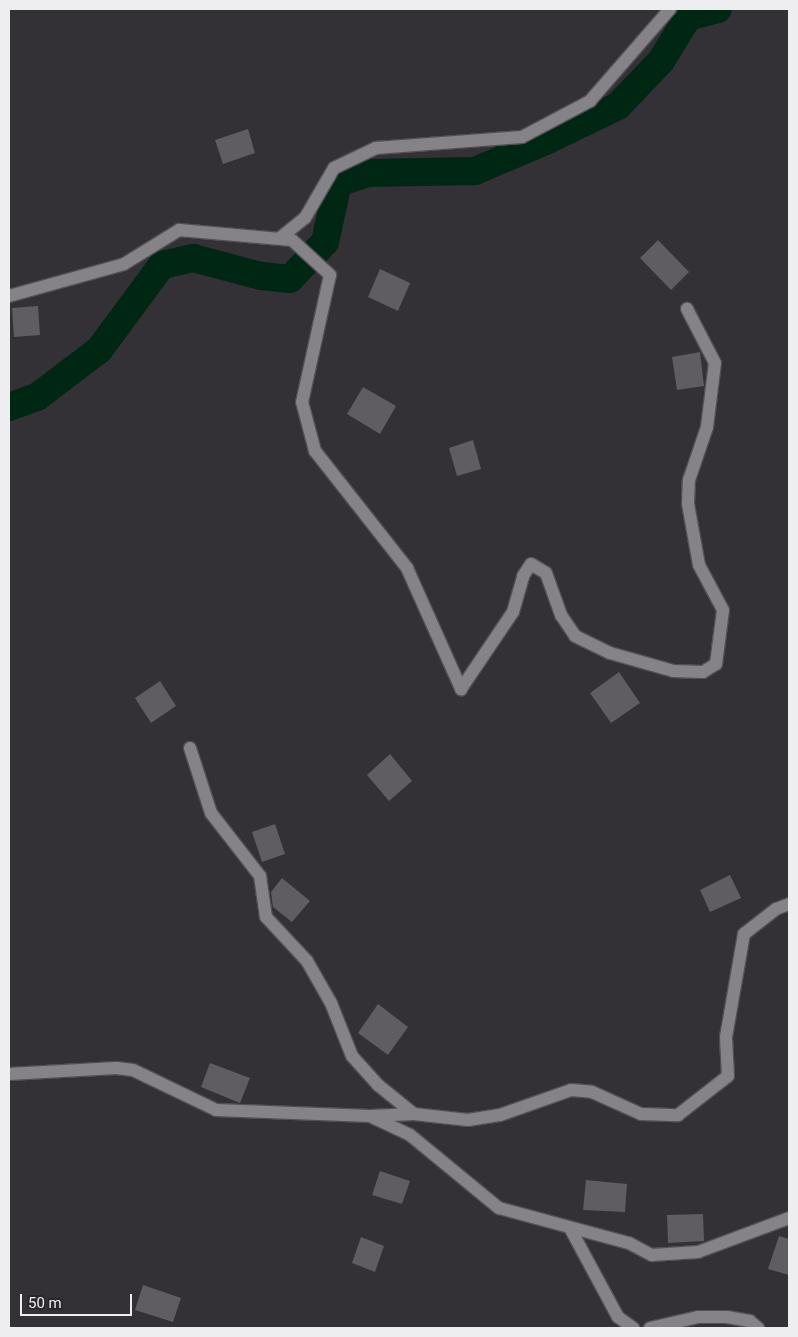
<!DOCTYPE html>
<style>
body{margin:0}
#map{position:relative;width:798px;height:1337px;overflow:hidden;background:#333136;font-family:Roboto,sans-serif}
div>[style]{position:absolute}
.river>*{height:28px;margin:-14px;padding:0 14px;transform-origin:14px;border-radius:14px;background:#002713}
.building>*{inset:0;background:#5f5c62}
.roads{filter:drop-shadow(1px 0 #525054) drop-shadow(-1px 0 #525054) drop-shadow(0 1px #525054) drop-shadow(0 -1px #525054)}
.minor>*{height:12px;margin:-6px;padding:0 6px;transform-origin:6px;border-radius:6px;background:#858288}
.tertiary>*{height:12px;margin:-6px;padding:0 6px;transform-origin:6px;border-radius:6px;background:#858288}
span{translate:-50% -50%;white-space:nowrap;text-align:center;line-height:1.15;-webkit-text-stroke:4px #29272c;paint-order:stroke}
.frame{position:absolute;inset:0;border:10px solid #eeedf0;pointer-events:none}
.scale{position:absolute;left:20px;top:1294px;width:112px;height:22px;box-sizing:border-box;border:2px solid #eeedf0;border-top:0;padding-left:6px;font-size:15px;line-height:18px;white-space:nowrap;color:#eeedf0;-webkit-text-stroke:4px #29272c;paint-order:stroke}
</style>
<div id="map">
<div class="river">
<div style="left:9px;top:407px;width:30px;rotate:-20deg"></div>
<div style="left:37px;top:397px;width:78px;rotate:-37.2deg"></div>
<div style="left:99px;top:350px;width:106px;rotate:-53.5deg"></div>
<div style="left:162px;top:265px;width:32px;rotate:-13deg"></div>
<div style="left:193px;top:258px;width:70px;rotate:14.8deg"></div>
<div style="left:261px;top:276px;width:29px;rotate:6deg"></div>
<div style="left:290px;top:279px;width:51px;rotate:-46.6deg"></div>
<div style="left:325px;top:242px;width:60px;rotate:-77.6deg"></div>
<div style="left:338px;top:183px;width:31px;rotate:-19deg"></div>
<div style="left:367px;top:173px;width:108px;rotate:-1.1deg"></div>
<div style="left:475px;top:171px;width:79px;rotate:-23deg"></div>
<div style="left:548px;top:140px;width:78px;rotate:-25.9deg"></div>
<div style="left:618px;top:106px;width:62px;rotate:-46.3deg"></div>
<div style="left:661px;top:61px;width:52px;rotate:-58.5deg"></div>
<div style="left:688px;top:17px;width:31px;rotate:-15deg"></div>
</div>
<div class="building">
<div style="clip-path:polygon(248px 129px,255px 153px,223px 164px,215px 140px)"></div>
<div style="clip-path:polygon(658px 240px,689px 272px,671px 290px,640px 258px)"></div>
<div style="clip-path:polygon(380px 269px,410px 283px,398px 311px,368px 297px)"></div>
<div style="clip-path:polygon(38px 306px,40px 335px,14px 337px,12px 308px)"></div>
<div style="clip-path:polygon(700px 352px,704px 386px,677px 390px,672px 357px)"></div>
<div style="clip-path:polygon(363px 387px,396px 406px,380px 434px,347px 414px)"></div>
<div style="clip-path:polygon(473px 440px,481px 469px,457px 476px,449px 448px)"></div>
<div style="clip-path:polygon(619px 672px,640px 703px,611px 723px,590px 693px)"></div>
<div style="clip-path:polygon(160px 681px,176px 706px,151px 723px,135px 698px)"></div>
<div style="clip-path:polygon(390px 754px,412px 781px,389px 801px,367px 775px)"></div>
<div style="clip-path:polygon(275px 824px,285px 854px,262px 862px,252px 832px)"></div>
<div style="clip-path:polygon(730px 875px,741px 898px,710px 912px,700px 890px)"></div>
<div style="clip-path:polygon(282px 878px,310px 901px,292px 922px,273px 907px,271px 892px)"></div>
<div style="clip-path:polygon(378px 1004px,408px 1027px,388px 1055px,358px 1033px)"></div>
<div style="clip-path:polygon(210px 1063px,250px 1078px,240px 1103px,201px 1087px)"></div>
<div style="clip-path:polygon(380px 1171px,410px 1181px,402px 1204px,372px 1195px)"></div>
<div style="clip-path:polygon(586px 1180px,627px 1184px,625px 1212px,583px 1210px)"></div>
<div style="clip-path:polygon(703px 1214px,704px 1241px,668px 1243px,667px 1215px)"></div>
<div style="clip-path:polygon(779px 1236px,789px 1239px,789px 1275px,768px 1269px)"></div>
<div style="clip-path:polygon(361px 1237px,384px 1246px,375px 1272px,352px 1263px)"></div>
<div style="clip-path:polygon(143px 1285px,181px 1298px,173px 1322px,135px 1310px)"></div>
</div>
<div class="roads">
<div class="minor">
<div style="left:280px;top:238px;width:32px;rotate:-39deg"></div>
<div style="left:305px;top:218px;width:58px;rotate:-59.9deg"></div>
<div style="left:334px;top:168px;width:47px;rotate:-25.5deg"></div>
<div style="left:376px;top:148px;width:146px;rotate:-4.3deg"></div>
<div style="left:522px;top:137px;width:77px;rotate:-27.9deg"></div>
<div style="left:590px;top:101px;width:122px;rotate:-49deg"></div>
<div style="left:9px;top:296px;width:119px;rotate:-15.5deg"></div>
<div style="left:124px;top:264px;width:65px;rotate:-31.7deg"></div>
<div style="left:179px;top:230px;width:113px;rotate:5.1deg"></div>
<div style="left:292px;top:240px;width:52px;rotate:42.6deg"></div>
<div style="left:330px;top:275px;width:130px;rotate:102.4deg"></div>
<div style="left:302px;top:402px;width:51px;rotate:75.1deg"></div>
<div style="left:315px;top:451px;width:149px;rotate:51.8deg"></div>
<div style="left:407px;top:568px;width:133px;rotate:65.9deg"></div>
<div style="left:461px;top:689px;width:93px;rotate:-56deg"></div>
<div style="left:513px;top:612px;width:37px;rotate:-74deg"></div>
<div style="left:523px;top:576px;width:14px;rotate:-56deg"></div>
<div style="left:531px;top:564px;width:17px;rotate:31deg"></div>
<div style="left:546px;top:573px;width:45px;rotate:70.3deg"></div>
<div style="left:561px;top:615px;width:25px;rotate:56deg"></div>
<div style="left:575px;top:636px;width:39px;rotate:26deg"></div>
<div style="left:610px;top:653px;width:66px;rotate:15.9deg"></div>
<div style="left:673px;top:671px;width:30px;rotate:2deg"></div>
<div style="left:703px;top:672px;width:15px;rotate:-32deg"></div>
<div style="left:716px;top:664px;width:54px;rotate:-82.6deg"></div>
<div style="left:723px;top:610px;width:51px;rotate:-118.1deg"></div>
<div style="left:699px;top:565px;width:62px;rotate:-100.2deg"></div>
<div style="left:688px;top:504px;width:24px;rotate:-88deg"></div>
<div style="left:689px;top:480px;width:56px;rotate:-71.2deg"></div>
<div style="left:707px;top:427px;width:64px;rotate:-82.9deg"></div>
<div style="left:715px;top:363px;width:61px;rotate:-117.4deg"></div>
<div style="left:190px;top:748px;width:68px;rotate:72.1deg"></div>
<div style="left:211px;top:813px;width:80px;rotate:52.1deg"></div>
<div style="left:260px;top:876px;width:41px;rotate:81.7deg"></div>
<div style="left:266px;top:917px;width:60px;rotate:47deg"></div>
<div style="left:307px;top:961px;width:48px;rotate:60.3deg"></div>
<div style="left:331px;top:1003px;width:57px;rotate:68.4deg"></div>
<div style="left:352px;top:1056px;width:39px;rotate:48deg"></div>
<div style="left:378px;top:1085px;width:46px;rotate:38.9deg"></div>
<div style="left:370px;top:1116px;width:44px;rotate:-2.6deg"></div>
<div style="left:414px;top:1114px;width:54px;rotate:6.3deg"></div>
<div style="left:468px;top:1120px;width:32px;rotate:-9deg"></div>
<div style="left:500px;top:1115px;width:75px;rotate:-19.4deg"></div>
<div style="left:571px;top:1090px;width:21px;rotate:5deg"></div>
<div style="left:592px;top:1092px;width:54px;rotate:24.2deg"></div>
<div style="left:641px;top:1114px;width:37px;rotate:2deg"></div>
<div style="left:678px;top:1115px;width:63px;rotate:-38deg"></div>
<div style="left:728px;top:1076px;width:39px;rotate:-93deg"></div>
<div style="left:726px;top:1037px;width:105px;rotate:-80.1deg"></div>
<div style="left:744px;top:934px;width:41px;rotate:-38deg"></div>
<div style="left:776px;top:909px;width:14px;rotate:-21deg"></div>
<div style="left:570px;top:1228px;width:101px;rotate:61.7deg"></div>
<div style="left:618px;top:1317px;width:19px;rotate:36deg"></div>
<div style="left:650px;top:1328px;width:49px;rotate:-12.9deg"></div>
<div style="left:698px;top:1317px;width:29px"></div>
<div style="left:727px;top:1317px;width:23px;rotate:10deg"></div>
<div style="left:750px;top:1321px;width:11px;rotate:41deg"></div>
</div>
<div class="tertiary">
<div style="left:9px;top:1074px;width:107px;rotate:-3.2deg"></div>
<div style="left:116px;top:1068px;width:17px;rotate:7deg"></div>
<div style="left:133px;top:1070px;width:92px;rotate:25.7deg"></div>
<div style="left:216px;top:1110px;width:154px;rotate:2.2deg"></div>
<div style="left:370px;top:1116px;width:44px;rotate:25.4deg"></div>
<div style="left:410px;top:1135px;width:115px;rotate:39.4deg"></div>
<div style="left:499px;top:1208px;width:135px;rotate:15.1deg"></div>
<div style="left:629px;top:1243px;width:26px;rotate:28deg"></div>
<div style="left:652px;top:1255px;width:46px;rotate:-3.7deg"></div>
<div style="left:698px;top:1252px;width:97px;rotate:-20.5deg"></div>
</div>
</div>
<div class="frame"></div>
<div class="scale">50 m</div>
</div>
